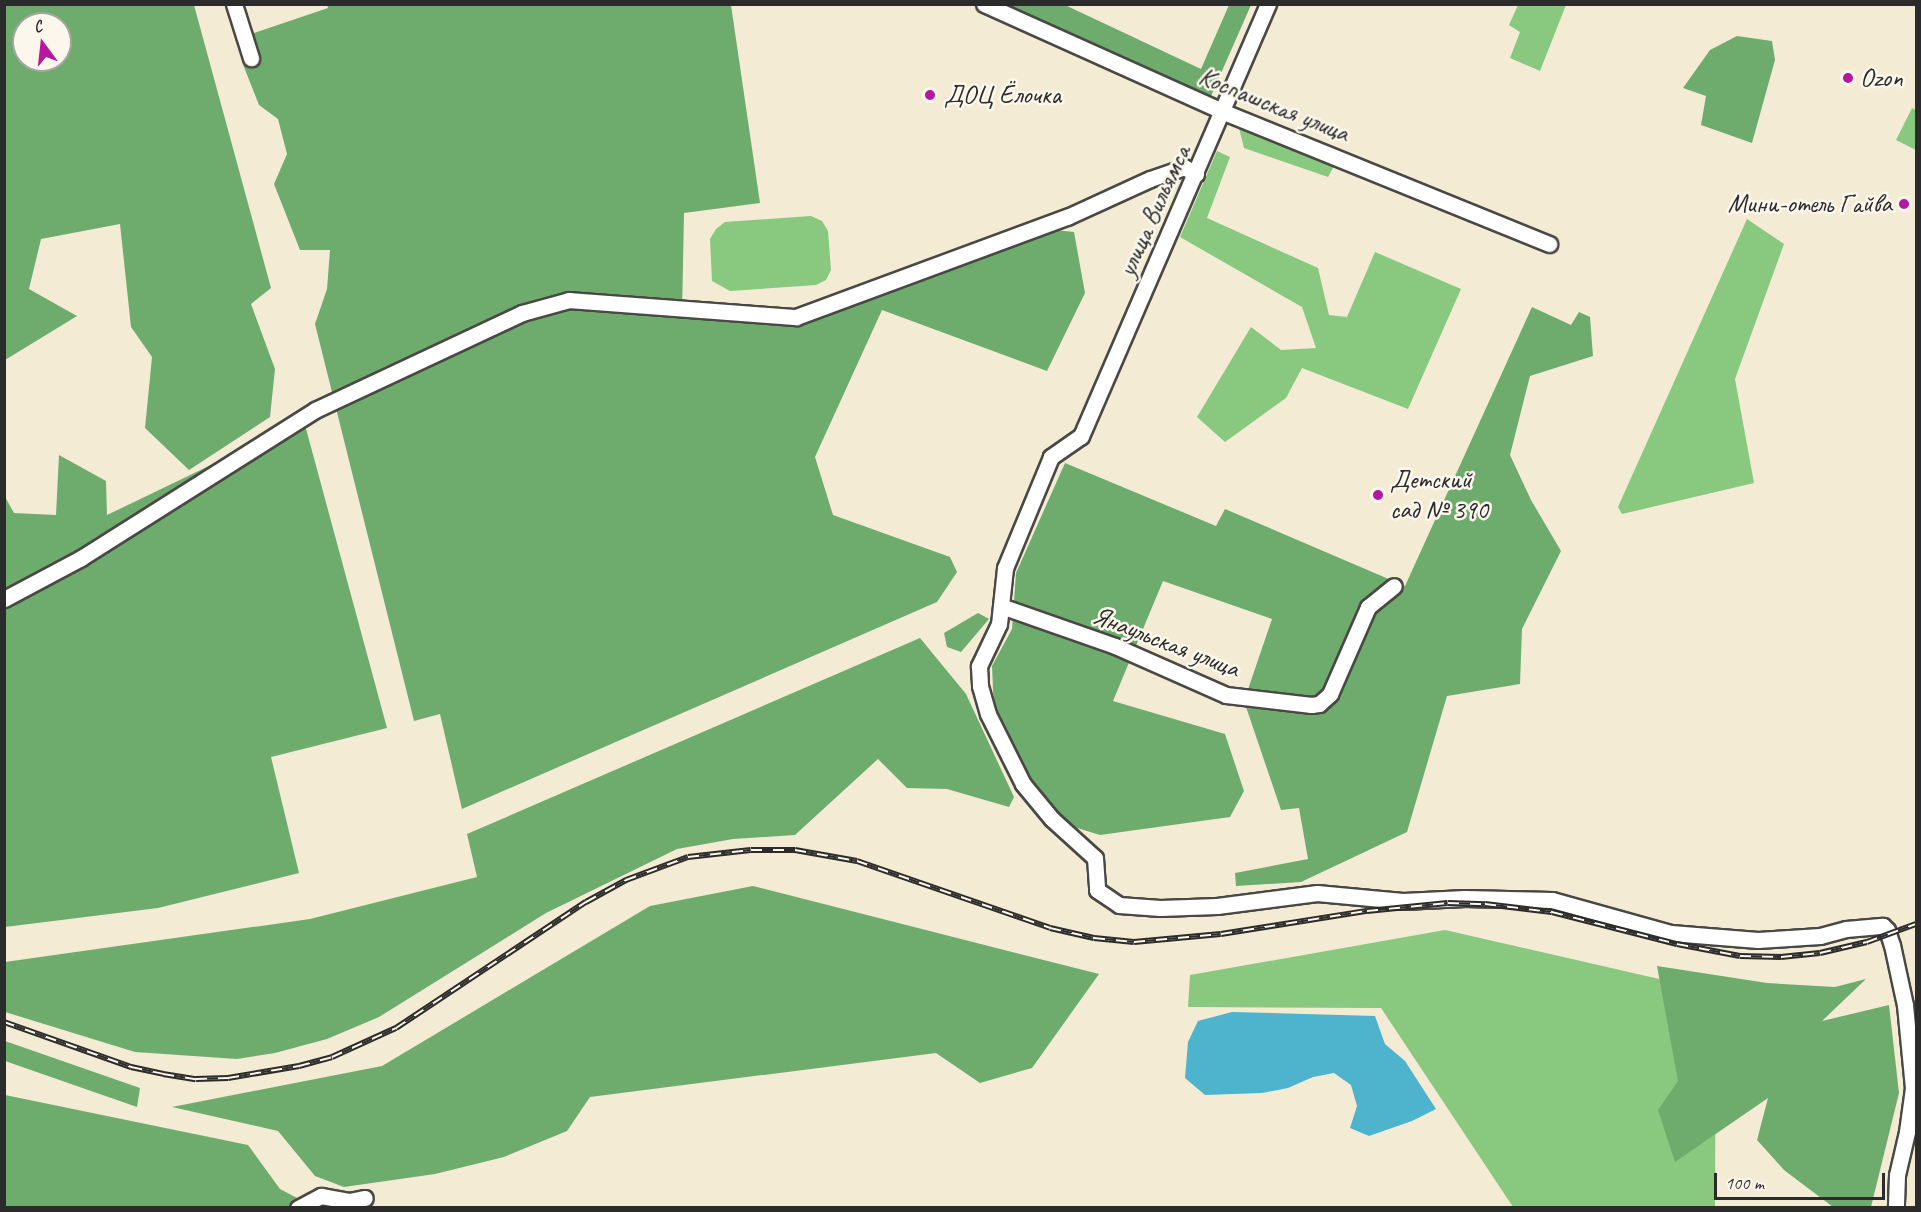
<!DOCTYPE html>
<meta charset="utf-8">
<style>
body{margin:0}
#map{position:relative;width:1921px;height:1212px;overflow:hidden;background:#f4ebd4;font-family:Caveat,sans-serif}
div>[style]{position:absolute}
.green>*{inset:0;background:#88c87f}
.forest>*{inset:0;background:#6eac6e}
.water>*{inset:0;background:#4eb3cc}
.roads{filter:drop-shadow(2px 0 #494844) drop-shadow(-2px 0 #494844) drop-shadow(0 2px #494844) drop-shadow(0 -2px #494844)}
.minor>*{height:15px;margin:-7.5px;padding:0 7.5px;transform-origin:7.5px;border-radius:7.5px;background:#fff}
.rail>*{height:6px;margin-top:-3px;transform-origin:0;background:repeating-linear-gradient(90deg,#fbf7ec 0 11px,#2b2b2b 0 22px);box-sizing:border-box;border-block:2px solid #2b2b2b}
.dots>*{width:16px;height:16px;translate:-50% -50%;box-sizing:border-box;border:3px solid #fbf7ec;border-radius:50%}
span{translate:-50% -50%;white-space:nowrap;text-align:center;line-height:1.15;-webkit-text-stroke:5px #fbf7ec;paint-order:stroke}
.poi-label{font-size:26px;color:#2b2b2b}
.left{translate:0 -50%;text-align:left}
.right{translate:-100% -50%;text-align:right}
.street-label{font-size:26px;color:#2b2b2b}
.frame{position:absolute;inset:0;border:6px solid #2b2b2b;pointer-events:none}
.north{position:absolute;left:12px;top:12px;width:60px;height:60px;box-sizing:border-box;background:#fbf7ec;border:2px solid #a8a59f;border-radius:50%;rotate:345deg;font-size:16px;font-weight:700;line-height:24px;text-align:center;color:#2b2b2b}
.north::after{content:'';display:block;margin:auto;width:21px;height:27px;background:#b5179e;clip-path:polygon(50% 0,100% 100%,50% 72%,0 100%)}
.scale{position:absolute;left:1714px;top:1173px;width:171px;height:27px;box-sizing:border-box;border:3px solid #2b2b2b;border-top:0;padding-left:8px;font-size:18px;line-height:21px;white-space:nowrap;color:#2b2b2b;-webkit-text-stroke:4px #fbf7ec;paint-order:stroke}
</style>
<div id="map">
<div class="green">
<div style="clip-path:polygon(1518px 5px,1566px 5px,1540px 71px,1510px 58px,1520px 32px,1509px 25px)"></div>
<div style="clip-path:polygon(1912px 108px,1916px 110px,1916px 150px,1896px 140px)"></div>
<div style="clip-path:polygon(1239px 128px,1334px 166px,1328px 177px,1244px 148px)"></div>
<div style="clip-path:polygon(1217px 151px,1230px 157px,1207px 218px,1318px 268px,1329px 315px,1347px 317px,1375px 252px,1461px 289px,1408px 409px,1302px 368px,1286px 398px,1225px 442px,1197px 417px,1251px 327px,1281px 350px,1316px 348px,1302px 307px,1180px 237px)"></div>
<div style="clip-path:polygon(811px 216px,822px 221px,828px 231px,831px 270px,826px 280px,816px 285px,730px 291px,712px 281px,710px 239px,716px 229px,725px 222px)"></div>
<div style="clip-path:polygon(1747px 219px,1784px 244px,1735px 379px,1754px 483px,1622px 514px,1618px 507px)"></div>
<div style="clip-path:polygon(1445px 930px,1716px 992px,1715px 1207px,1513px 1207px,1381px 1008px,1188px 1007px,1190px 975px)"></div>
</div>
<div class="forest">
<div style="clip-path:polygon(evenodd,5px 4px,194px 5px,271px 288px,251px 304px,275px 369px,270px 417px,189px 470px,145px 428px,152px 357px,131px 327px,120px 224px,41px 239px,29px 289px,77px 316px,5px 360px,5px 4px,24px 24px,60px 24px,60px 60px,24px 60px,24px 24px)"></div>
<div style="clip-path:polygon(327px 5px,731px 5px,760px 203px,684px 213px,682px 314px,795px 324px,1046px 229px,1074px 232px,1085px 293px,1047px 371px,882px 310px,815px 457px,833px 515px,950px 557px,957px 572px,937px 602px,462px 809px,440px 714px,414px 721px,315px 324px,327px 289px,330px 250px,300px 250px,274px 184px,287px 154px,278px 119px,259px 105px,244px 67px,251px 34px,328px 8px)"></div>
<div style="clip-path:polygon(1007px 5px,1065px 5px,1201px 69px,1229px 5px,1251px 5px,1211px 96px)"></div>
<div style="clip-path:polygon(1737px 36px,1772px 41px,1775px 60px,1752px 143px,1701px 125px,1706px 96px,1683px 88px,1710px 50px)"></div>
<div style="clip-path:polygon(1532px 307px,1571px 325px,1579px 312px,1590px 317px,1593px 356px,1530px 376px,1510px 455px,1531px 500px,1561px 551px,1522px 629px,1520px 684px,1447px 696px,1407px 832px,1301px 882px,1236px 886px,1235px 873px,1308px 859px,1299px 808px,1281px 810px,1244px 701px,1272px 619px,1163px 581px,1113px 701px,1225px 734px,1244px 791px,1230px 817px,1100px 835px,1064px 824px,1029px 783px,994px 711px,992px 666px,1012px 629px,1016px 573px,1065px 463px,1216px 526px,1225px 509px,1405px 586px)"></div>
<div style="clip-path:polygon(305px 425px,387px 728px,271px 757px,299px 873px,158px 908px,5px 927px,4px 495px,14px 513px,56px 515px,59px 455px,106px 481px,107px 515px,213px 464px)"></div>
<div style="clip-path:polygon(978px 613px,989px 619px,961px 652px,947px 647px,944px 633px)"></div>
<div style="clip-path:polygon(920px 638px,966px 694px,1014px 797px,1009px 807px,947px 789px,907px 788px,878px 759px,795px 835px,733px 839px,677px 849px,546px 913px,379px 1017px,327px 1039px,275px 1053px,237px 1059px,135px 1052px,5px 1012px,5px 962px,310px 919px,477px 877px,467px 834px)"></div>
<div style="clip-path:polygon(753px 886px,1099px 974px,1032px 1068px,980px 1083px,936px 1053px,590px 1097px,567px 1131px,504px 1157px,435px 1174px,344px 1187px,315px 1176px,278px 1131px,172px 1107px,382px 1066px,650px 906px)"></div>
<div style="clip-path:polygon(1657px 966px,1767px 983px,1835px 987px,1866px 979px,1822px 1021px,1889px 1005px,1899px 1093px,1871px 1207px,1833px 1207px,1784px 1170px,1757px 1140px,1768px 1098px,1675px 1162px,1658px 1110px,1678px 1081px)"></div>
<div style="clip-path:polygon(5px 1041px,140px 1088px,137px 1107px,5px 1061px)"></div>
<div style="clip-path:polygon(5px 1095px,248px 1145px,280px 1189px,314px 1207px,5px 1208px)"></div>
</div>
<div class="water">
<div style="clip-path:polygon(1232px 1012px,1375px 1016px,1385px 1044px,1405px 1061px,1436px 1109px,1412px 1121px,1369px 1136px,1350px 1128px,1357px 1106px,1351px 1085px,1334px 1073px,1313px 1077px,1288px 1088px,1262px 1093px,1205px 1095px,1185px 1078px,1188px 1042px,1198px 1021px)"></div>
</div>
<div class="roads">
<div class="minor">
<div style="left:234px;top:4px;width:57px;rotate:72.5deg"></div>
<div style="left:984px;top:4px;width:263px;rotate:24.2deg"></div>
<div style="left:1224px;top:112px;width:351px;rotate:22.1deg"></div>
<div style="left:1268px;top:4px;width:471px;rotate:113.4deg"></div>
<div style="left:1081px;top:436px;width:37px;rotate:145deg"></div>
<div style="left:1051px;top:457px;width:120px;rotate:112.5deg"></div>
<div style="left:1005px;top:568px;width:56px;rotate:96.1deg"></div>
<div style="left:999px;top:624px;width:47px;rotate:115.5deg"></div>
<div style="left:979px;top:666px;width:20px;rotate:87deg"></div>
<div style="left:980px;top:686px;width:29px;rotate:74deg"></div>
<div style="left:988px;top:714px;width:78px;rotate:63.4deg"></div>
<div style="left:1023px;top:784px;width:45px;rotate:50.4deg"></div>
<div style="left:1052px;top:819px;width:58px;rotate:42.2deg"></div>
<div style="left:1095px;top:858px;width:32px;rotate:86deg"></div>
<div style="left:1097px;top:890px;width:27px;rotate:34deg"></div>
<div style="left:1119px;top:905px;width:41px;rotate:4.2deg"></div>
<div style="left:1160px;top:908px;width:57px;rotate:-2deg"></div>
<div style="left:1217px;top:906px;width:101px;rotate:-7.4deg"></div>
<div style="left:1317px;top:893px;width:86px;rotate:5.3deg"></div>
<div style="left:1403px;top:901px;width:62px;rotate:-2.8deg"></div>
<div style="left:1465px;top:898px;width:87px;rotate:1.3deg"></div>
<div style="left:1552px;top:900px;width:123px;rotate:15.5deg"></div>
<div style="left:1671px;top:933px;width:87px;rotate:4.6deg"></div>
<div style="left:1758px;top:940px;width:62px;rotate:-3.7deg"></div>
<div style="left:1820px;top:936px;width:27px;rotate:-15deg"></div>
<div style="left:1846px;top:929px;width:37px;rotate:-5deg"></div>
<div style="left:1883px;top:926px;width:6px;rotate:45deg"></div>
<div style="left:1887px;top:930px;width:16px;rotate:72deg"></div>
<div style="left:1892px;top:945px;width:61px;rotate:77.8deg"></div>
<div style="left:1905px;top:1005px;width:83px;rotate:84.5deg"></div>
<div style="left:1913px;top:1088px;width:44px;rotate:97.8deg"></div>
<div style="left:1907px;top:1132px;width:44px;rotate:103.1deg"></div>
<div style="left:1897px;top:1175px;width:33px;rotate:92deg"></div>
<div style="left:4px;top:599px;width:87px;rotate:-28deg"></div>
<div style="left:81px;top:558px;width:277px;rotate:-32.3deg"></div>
<div style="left:315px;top:410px;width:229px;rotate:-25.1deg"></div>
<div style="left:522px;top:313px;width:49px;rotate:-15.5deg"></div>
<div style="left:569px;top:300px;width:228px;rotate:4.3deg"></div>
<div style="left:796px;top:317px;width:289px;rotate:-20.3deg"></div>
<div style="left:1067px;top:217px;width:91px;rotate:-24.6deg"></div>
<div style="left:1150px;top:179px;width:36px;rotate:-19deg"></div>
<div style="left:1184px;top:167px;width:14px;rotate:30deg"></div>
<div style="left:1001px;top:606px;width:121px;rotate:19.3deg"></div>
<div style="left:1115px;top:646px;width:121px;rotate:23.8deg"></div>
<div style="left:1226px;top:695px;width:86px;rotate:6.7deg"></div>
<div style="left:1311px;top:705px;width:8px;rotate:-7deg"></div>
<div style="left:1319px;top:704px;width:15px;rotate:-42deg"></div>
<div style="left:1330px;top:694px;width:95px;rotate:-66.4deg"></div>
<div style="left:1368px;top:607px;width:33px;rotate:-39deg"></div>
<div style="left:298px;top:1208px;width:26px;rotate:-28deg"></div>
<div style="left:321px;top:1196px;width:28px;rotate:10deg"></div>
<div style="left:349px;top:1201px;width:16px;rotate:-11deg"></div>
</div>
</div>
<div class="rail">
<div style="left:4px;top:1022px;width:135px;rotate:19.5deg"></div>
<div style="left:131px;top:1067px;width:33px;rotate:12deg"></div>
<div style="left:163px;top:1074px;width:33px;rotate:9deg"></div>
<div style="left:196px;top:1079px;width:32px;rotate:-2deg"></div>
<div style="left:228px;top:1078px;width:72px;rotate:-9.6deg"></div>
<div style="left:299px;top:1066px;width:34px;rotate:-15deg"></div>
<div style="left:332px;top:1057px;width:70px;rotate:-24.4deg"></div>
<div style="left:396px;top:1028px;width:228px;rotate:-33.6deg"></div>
<div style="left:586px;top:902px;width:46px;rotate:-28.8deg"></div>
<div style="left:626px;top:880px;width:66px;rotate:-20.4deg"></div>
<div style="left:688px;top:857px;width:63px;rotate:-6.3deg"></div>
<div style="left:751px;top:850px;width:44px"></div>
<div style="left:795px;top:850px;width:63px;rotate:10.1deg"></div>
<div style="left:857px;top:861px;width:204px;rotate:19.1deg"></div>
<div style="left:1050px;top:928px;width:45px;rotate:12.8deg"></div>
<div style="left:1094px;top:938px;width:40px;rotate:5.7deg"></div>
<div style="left:1134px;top:942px;width:87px;rotate:-5.3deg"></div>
<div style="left:1221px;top:934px;width:148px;rotate:-9deg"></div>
<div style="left:1367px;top:911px;width:81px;rotate:-5.6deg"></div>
<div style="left:1448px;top:903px;width:37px;rotate:2deg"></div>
<div style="left:1485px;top:904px;width:67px;rotate:6.8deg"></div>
<div style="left:1552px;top:912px;width:129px;rotate:14.4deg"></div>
<div style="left:1677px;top:944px;width:64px;rotate:10.8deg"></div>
<div style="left:1740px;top:956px;width:41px;rotate:1.4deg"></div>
<div style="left:1781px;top:957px;width:39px;rotate:-6deg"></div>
<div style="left:1820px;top:953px;width:48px;rotate:-13.2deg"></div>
<div style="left:1867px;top:942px;width:52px;rotate:-20.2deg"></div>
</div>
<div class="dots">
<div style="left:1848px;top:78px;background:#b5179e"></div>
<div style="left:930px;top:95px;background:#b5179e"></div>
<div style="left:1904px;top:204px;background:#b5179e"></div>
<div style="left:1378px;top:495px;background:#b5179e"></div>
</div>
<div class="poi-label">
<span class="left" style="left:1860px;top:78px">Ozon</span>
<span class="left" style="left:944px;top:95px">ДОЦ Ёлочка</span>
<span class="right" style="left:1892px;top:204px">Мини-отель Гайва</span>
<span class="left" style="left:1390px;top:495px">Детский<br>сад № 390</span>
</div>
<div class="street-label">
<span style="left:1274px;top:105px;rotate:22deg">Коспашская улица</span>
<span style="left:1154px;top:211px;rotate:-66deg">улица Вильямса</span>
<span style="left:1166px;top:642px;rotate:21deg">Янаульская улица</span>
</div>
<div class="frame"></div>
<div class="north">С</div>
<div class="scale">100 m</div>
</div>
